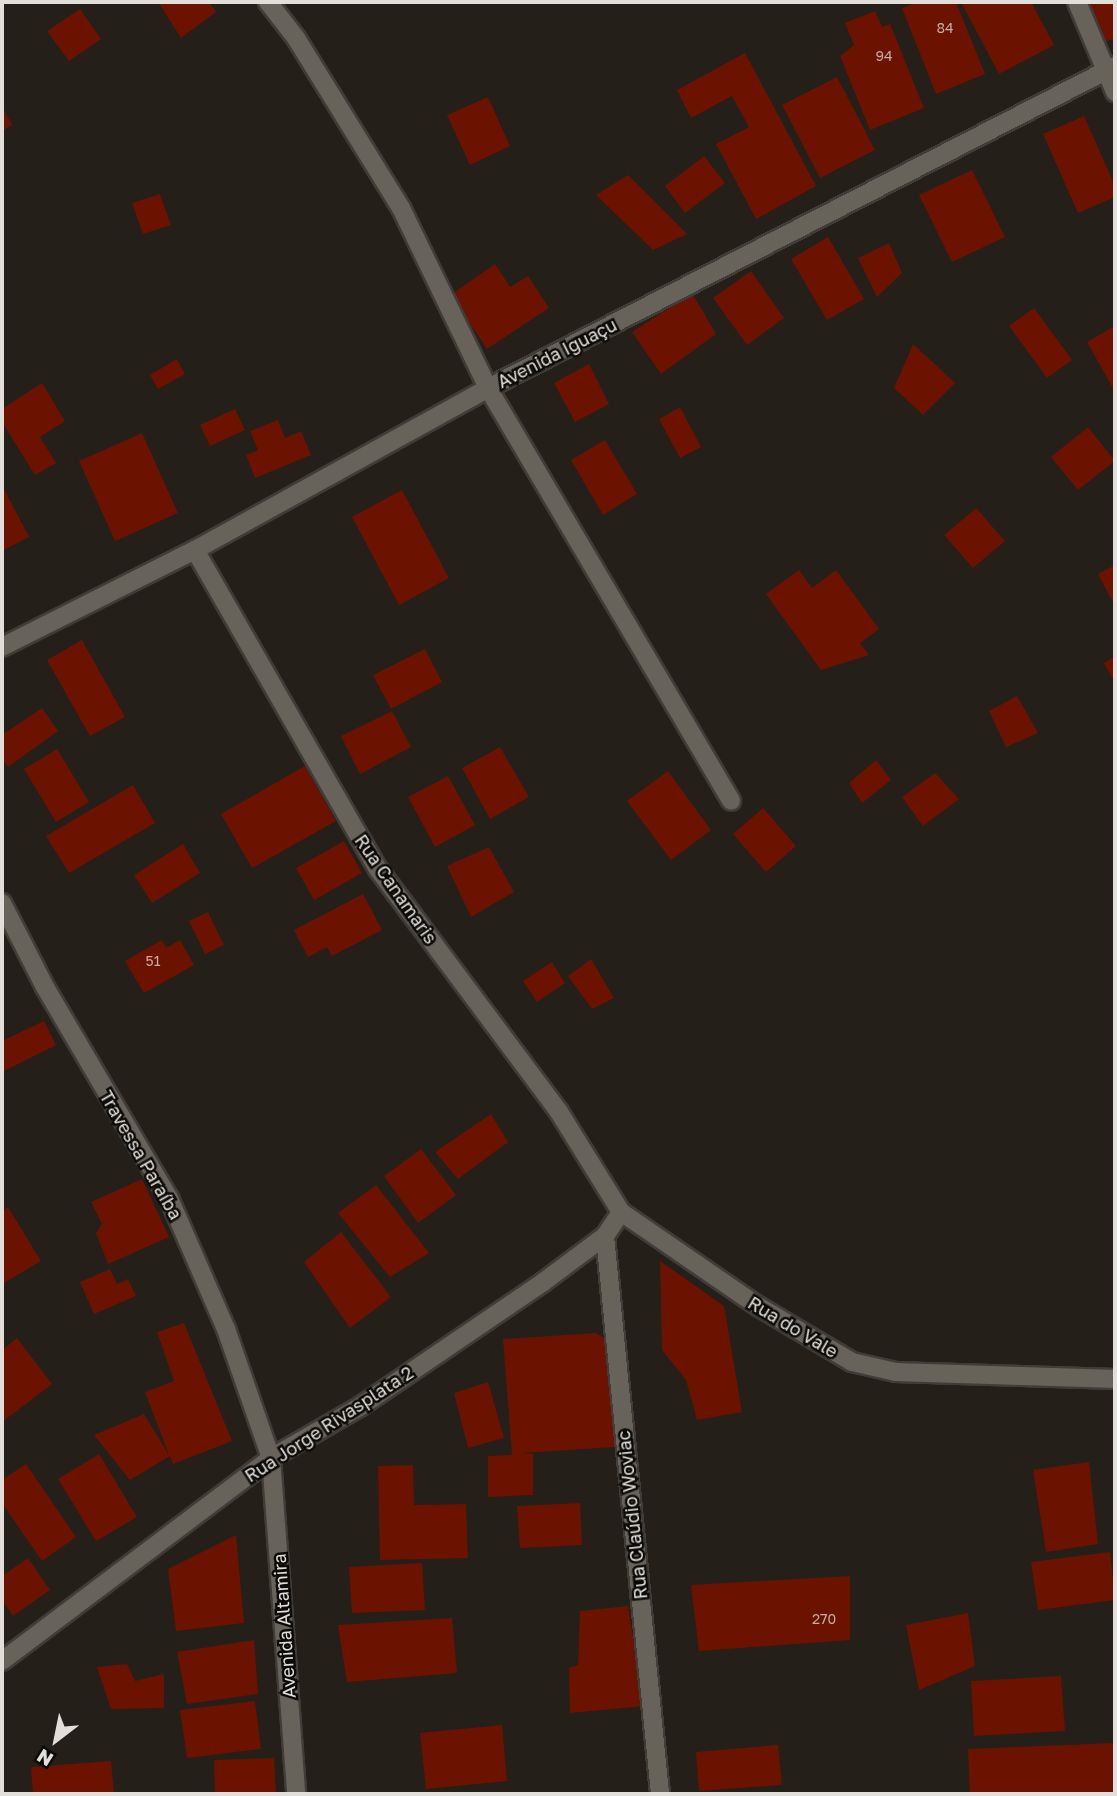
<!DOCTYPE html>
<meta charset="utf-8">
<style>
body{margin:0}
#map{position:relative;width:1117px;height:1796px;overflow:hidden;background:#241f19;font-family:"Golos Text",sans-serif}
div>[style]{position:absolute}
.building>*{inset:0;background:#6b1300}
.roads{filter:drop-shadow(2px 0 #403c37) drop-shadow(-2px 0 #403c37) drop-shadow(0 2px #403c37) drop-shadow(0 -2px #403c37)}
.street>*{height:18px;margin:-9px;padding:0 9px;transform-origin:9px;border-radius:9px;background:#67625a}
span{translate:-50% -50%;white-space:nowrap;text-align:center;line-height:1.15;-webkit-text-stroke:5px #0b0a07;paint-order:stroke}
.number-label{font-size:14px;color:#c4aca4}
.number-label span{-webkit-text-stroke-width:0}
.street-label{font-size:18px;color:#e2dfda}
.frame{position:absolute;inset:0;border:4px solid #e2dfda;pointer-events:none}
.north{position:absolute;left:21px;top:1705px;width:70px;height:70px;-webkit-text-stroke:5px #0b0a07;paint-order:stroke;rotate:212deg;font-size:19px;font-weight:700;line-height:28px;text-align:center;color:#e2dfda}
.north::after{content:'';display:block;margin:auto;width:24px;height:32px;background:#e2dfda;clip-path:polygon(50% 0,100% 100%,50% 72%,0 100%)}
</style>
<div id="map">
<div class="building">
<div style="clip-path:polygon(158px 2px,209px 2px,216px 12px,181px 38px)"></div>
<div style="clip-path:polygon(918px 2px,956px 2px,985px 74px,936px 94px,902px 8px)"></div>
<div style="clip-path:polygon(961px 2px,1031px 2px,1054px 45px,999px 74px)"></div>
<div style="clip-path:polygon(1086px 2px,1115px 2px,1115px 38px,1106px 42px)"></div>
<div style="clip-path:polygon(80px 9px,101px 39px,69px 61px,47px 31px)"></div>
<div style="clip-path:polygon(875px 11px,882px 27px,890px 24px,924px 108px,870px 130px,840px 56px,854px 45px,845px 23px)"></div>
<div style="clip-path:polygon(745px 53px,816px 186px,756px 219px,716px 144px,749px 127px,732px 96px,691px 118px,677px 90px)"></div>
<div style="clip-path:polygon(837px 77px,875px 150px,820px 178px,782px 105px)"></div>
<div style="clip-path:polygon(488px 97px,510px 146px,470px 165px,447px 115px)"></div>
<div style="clip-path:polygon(2px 106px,12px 125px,2px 131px)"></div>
<div style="clip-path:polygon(1084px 116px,1115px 186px,1115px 197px,1078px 213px,1043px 134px)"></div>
<div style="clip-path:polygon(704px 156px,725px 183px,685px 213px,665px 186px)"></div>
<div style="clip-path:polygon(972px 170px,1005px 237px,952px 262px,919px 195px)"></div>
<div style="clip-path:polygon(628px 175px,687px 234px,653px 250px,596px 195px)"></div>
<div style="clip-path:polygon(160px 194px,171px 225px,143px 234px,132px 203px)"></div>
<div style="clip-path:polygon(828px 237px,864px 299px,827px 320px,791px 259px)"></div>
<div style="clip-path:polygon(889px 243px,902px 273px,877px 297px,858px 258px)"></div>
<div style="clip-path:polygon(495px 264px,510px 287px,528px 276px,549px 308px,487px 349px,451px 295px)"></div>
<div style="clip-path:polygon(751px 271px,784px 318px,747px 345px,713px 298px)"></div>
<div style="clip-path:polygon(692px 293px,716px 334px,661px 374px,632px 332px)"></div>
<div style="clip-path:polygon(1034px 308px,1072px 360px,1047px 378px,1009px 326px)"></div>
<div style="clip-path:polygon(1115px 326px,1115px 392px,1087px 342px)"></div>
<div style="clip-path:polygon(913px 344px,955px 383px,923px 415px,894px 388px)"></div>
<div style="clip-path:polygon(177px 359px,185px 374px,158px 389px,150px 375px)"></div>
<div style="clip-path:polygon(589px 364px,609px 404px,575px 422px,554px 383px)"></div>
<div style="clip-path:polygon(42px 383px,65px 421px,40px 437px,56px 463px,35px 475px,2px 422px,2px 409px)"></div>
<div style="clip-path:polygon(680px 407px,701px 447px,680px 458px,659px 419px)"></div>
<div style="clip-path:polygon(235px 409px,245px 430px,210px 446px,200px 425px)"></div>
<div style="clip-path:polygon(278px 420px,285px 438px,301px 431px,311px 455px,255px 478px,246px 455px,258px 450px,250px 431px)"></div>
<div style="clip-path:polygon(1088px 427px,1115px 461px,1078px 490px,1051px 457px)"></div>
<div style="clip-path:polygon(142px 433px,178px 513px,115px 541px,79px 461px)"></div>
<div style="clip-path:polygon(605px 440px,637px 494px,603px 515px,571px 460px)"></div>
<div style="clip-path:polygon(2px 485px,29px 537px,2px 551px)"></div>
<div style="clip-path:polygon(402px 490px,449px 578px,399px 605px,352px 517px)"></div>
<div style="clip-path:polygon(976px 508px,1005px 541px,973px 568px,944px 535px)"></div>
<div style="clip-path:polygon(1115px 565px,1115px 606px,1098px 574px)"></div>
<div style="clip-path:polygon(799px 570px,812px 588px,836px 570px,879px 629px,860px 643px,869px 655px,821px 670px,766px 594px)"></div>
<div style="clip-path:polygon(82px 640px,125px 717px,90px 736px,47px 660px)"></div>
<div style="clip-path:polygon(425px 649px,442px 682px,391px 709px,373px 675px)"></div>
<div style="clip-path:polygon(1115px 656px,1115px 683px,1104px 663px)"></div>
<div style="clip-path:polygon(1017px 696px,1038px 733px,1006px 747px,989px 711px)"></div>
<div style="clip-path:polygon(42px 708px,58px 731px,8px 767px,2px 759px,2px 735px)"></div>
<div style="clip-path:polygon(392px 711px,411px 747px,360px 774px,341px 736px)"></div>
<div style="clip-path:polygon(500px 747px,529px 797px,490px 819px,462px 768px)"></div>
<div style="clip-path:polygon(57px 749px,89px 802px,56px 822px,24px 769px)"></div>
<div style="clip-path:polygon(876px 760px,891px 780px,862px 803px,849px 783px)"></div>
<div style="clip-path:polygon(305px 766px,336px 821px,252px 868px,221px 814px)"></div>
<div style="clip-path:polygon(668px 771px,711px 830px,671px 860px,627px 801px)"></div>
<div style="clip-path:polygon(935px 773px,959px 799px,923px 826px,902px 797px)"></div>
<div style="clip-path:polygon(448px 776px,475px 825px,435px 847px,408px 797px)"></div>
<div style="clip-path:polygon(133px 785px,155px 823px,69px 873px,46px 836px)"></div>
<div style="clip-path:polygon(763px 808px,796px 846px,766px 872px,733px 834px)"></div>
<div style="clip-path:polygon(344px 841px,362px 873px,314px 900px,296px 868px)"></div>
<div style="clip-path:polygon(183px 844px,200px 873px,152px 903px,134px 875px)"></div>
<div style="clip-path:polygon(489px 847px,514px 892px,471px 917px,447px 866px)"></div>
<div style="clip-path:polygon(363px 894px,382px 930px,332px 956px,327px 947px,308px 957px,294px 930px)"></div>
<div style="clip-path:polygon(208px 912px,224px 945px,205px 954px,189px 921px)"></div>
<div style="clip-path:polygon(162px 940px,166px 948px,180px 940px,194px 965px,144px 993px,125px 961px)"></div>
<div style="clip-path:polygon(591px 959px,614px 998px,592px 1009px,568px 976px)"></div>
<div style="clip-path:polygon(552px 962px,565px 983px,537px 1002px,523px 981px)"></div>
<div style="clip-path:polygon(44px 1021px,56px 1045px,2px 1072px,2px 1041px)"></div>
<div style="clip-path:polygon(491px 1114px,508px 1142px,458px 1179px,435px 1152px)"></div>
<div style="clip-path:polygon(421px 1149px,456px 1195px,418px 1223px,384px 1176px)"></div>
<div style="clip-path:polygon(142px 1179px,169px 1237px,108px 1264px,96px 1233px,102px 1224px,91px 1202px)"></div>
<div style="clip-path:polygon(376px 1185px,429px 1253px,390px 1277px,338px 1213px)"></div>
<div style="clip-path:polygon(8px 1207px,41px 1261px,2px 1284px,2px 1211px)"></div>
<div style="clip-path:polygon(341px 1232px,391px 1297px,350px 1328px,304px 1262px)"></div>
<div style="clip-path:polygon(660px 1261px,724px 1306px,742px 1412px,697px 1420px,686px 1380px,662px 1350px)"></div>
<div style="clip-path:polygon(110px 1269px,117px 1284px,128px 1279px,136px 1296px,94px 1314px,80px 1282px)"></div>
<div style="clip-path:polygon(184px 1323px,232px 1441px,173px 1464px,170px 1456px,130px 1480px,94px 1435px,144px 1414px,169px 1455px,145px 1392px,174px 1381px,157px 1332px)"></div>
<div style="clip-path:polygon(596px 1333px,607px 1340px,615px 1447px,521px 1453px,533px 1454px,533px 1495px,488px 1497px,488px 1456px,512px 1455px,503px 1339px)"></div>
<div style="clip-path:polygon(17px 1338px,52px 1384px,2px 1422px,2px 1350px)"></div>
<div style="clip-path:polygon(488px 1382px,504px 1438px,468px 1448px,454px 1393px)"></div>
<div style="clip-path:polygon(99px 1454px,137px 1517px,96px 1541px,58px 1479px)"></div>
<div style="clip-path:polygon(1089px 1462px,1098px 1544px,1046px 1552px,1033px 1470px)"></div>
<div style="clip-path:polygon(26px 1464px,76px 1537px,42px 1561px,2px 1503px,2px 1480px)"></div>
<div style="clip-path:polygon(413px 1465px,414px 1505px,466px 1504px,468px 1558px,380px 1560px,378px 1466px)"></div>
<div style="clip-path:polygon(580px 1503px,582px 1545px,520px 1548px,517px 1506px)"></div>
<div style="clip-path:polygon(236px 1535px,244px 1623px,176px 1631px,168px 1569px)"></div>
<div style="clip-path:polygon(1110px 1552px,1115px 1600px,1038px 1610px,1031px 1562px)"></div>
<div style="clip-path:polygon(28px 1558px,50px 1590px,13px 1616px,2px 1600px,2px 1576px)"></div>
<div style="clip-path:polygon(422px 1563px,425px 1610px,352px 1613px,349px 1567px)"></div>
<div style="clip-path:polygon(850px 1576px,850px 1640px,699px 1651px,691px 1585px)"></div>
<div style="clip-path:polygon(628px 1606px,644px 1706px,570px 1713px,569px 1668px,578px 1665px,580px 1611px)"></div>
<div style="clip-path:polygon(968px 1613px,975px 1666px,919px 1690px,906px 1625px)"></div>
<div style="clip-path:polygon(452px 1618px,457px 1673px,347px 1682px,338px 1625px)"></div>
<div style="clip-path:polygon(254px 1640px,258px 1694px,187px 1704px,177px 1652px)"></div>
<div style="clip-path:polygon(127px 1664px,135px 1681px,164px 1674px,164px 1708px,111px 1709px,97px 1667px)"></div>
<div style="clip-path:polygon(1061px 1676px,1065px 1731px,974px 1736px,971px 1681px)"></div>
<div style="clip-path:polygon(255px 1701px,261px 1749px,187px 1758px,180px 1710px)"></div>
<div style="clip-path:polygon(502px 1725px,507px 1781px,426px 1789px,420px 1733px)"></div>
<div style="clip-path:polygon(1115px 1743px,1115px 1794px,970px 1794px,968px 1749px)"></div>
<div style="clip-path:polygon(778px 1745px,782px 1785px,699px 1791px,696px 1752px)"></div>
<div style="clip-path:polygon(274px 1758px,276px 1794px,215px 1794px,214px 1760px)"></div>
<div style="clip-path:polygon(111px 1761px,114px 1794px,33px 1794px,31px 1767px)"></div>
</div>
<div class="roads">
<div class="street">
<div style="left:268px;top:2px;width:46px;rotate:52.1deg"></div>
<div style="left:296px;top:38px;width:200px;rotate:58.3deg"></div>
<div style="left:401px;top:208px;width:200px;rotate:64.2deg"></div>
<div style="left:488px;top:388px;width:479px;rotate:59.5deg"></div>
<div style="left:1077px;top:2px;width:98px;rotate:67.1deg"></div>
<div style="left:195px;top:550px;width:368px;rotate:60.2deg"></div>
<div style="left:378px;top:869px;width:303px;rotate:53.3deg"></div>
<div style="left:559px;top:1112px;width:118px;rotate:58.2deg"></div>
<div style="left:621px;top:1212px;width:166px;rotate:34.5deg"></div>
<div style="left:758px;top:1306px;width:109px;rotate:30.8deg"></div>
<div style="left:852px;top:1362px;width:45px;rotate:12.8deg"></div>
<div style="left:896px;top:1372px;width:219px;rotate:1.8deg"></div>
<div style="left:2px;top:647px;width:216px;rotate:-26.7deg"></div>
<div style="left:195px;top:550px;width:335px;rotate:-28.9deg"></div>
<div style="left:488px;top:388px;width:705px;rotate:-27.18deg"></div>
<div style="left:2px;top:903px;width:94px;rotate:62.9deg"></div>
<div style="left:45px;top:987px;width:245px;rotate:59.6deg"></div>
<div style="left:169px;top:1198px;width:143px;rotate:66.5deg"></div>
<div style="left:226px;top:1329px;width:137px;rotate:70.8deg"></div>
<div style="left:271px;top:1458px;width:337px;rotate:85.7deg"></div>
<div style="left:605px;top:1236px;width:561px;rotate:84.37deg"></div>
<div style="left:2px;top:1661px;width:337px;rotate:-37deg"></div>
<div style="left:271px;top:1458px;width:104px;rotate:-30deg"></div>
<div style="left:361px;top:1406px;width:219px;rotate:-34.2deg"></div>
<div style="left:542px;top:1283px;width:79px;rotate:-36.7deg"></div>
<div style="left:605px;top:1236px;width:29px;rotate:-56deg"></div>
</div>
</div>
<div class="number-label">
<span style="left:945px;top:28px">84</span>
<span style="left:884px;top:56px">94</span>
<span style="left:153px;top:961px">51</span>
<span style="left:824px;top:1619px">270</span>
</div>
<div class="street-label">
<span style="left:557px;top:353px;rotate:-27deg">Avenida Iguaçu</span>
<span style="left:396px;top:889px;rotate:55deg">Rua Canamaris</span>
<span style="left:141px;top:1155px;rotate:60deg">Travessa Paraíba</span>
<span style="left:793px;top:1327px;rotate:31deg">Rua do Vale</span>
<span style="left:329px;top:1424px;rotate:-33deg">Rua Jorge Rivasplata 2</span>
<span style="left:632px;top:1515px;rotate:-96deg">Rua Claúdio Woviac</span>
<span style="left:284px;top:1626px;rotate:-94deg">Avenida Altamira</span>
</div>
<div class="frame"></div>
<div class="north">N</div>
</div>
